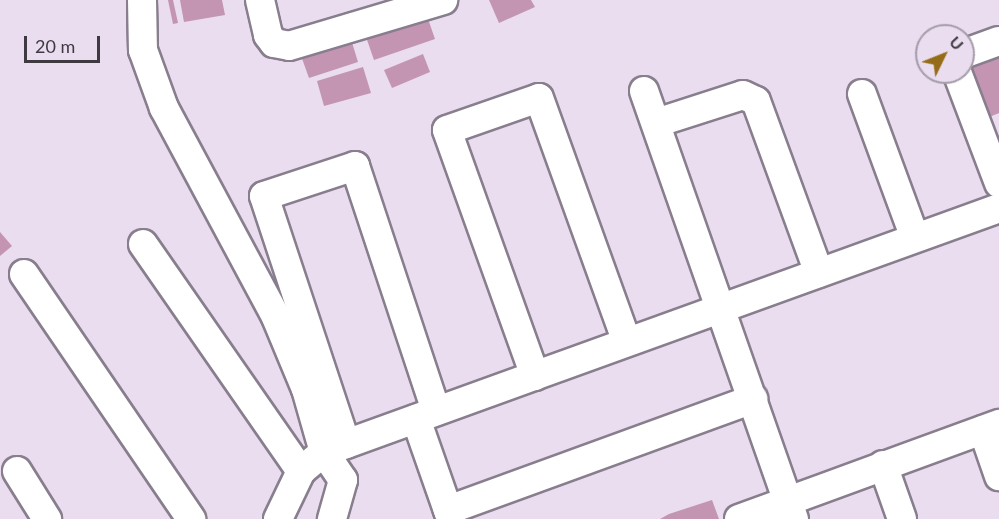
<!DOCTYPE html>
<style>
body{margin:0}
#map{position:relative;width:999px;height:519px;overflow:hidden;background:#e9ddef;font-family:Lato,sans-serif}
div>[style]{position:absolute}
.building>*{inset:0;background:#c395b3}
.roads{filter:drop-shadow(2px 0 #887e8d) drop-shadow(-2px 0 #887e8d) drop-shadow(0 2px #887e8d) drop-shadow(0 -2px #887e8d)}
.minor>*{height:28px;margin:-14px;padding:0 14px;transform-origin:14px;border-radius:14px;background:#fff}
span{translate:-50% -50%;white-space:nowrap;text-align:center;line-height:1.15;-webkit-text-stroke:6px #e9ddef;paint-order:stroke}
.north{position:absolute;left:915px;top:24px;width:60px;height:60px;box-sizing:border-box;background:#e9ddef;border:2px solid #a59ca9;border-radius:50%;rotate:47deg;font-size:16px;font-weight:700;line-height:24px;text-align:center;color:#3f3a41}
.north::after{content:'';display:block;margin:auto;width:21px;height:27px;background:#956c17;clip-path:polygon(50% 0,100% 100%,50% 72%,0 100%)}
.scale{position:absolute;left:24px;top:36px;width:76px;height:27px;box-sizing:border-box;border:3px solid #3f3a41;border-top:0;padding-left:8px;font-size:18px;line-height:21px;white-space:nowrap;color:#3f3a41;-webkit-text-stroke:4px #e9ddef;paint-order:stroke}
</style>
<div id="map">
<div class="building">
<div style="clip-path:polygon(168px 0,173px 0,178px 23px,173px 24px)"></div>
<div style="clip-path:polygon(180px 0,222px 0,225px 15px,184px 22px)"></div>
<div style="clip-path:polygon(489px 0,531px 0,535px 7px,499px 23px)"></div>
<div style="clip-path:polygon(427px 16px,435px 39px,374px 60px,366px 37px)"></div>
<div style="clip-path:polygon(350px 36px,358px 62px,309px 78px,300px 53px)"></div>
<div style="clip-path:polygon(999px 51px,999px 113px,987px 118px,966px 64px)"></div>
<div style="clip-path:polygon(423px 54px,430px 72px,392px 88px,384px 70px)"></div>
<div style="clip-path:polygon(363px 67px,371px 93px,324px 106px,317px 81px)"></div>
<div style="clip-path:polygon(0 232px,12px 246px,0 256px)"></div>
<div style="clip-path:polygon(712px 500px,719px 519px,660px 519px,669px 514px)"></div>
</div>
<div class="roads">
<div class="minor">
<div style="left:142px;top:0;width:50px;rotate:88.9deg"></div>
<div style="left:143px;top:50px;width:62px;rotate:70.1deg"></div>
<div style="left:164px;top:108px;width:237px;rotate:61.8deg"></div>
<div style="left:276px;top:317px;width:78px;rotate:67.4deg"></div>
<div style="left:306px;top:389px;width:66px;rotate:74.1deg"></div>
<div style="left:324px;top:452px;width:34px;rotate:56deg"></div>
<div style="left:343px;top:480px;width:41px;rotate:105.8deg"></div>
<div style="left:260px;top:0;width:36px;rotate:77deg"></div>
<div style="left:268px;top:35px;width:10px;rotate:53deg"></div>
<div style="left:274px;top:43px;width:15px;rotate:11deg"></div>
<div style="left:289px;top:46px;width:161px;rotate:-16.6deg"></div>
<div style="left:963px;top:54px;width:38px;rotate:-20deg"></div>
<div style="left:957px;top:72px;width:119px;rotate:69.3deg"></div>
<div style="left:644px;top:91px;width:454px;rotate:70.7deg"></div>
<div style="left:862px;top:94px;width:153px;rotate:69.8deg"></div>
<div style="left:656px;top:123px;width:91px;rotate:-17.8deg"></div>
<div style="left:743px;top:95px;width:14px;rotate:25deg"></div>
<div style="left:756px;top:101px;width:183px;rotate:69.9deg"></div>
<div style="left:143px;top:244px;width:277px;rotate:55.2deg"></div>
<div style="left:24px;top:274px;width:297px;rotate:55.7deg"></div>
<div style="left:535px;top:376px;width:261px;rotate:-109.7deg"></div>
<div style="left:447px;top:130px;width:97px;rotate:-19.2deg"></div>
<div style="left:539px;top:98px;width:259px;rotate:70.2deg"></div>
<div style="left:416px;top:419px;width:106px;rotate:70.7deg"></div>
<div style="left:983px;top:430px;width:49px;rotate:70.8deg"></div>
<div style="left:346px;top:444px;width:261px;rotate:-108.3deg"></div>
<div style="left:264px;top:196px;width:96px;rotate:-18.2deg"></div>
<div style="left:355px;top:166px;width:258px;rotate:71.7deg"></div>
<div style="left:883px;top:465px;width:57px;rotate:70.6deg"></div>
<div style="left:17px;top:471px;width:57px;rotate:58deg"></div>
<div style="left:448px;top:510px;width:325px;rotate:-20deg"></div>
<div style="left:278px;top:519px;width:53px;rotate:-64.4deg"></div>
<div style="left:301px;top:471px;width:30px;rotate:-40deg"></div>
<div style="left:324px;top:452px;width:718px;rotate:-19.87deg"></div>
<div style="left:739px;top:519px;width:277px;rotate:-20.1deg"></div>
</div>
</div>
<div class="north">U</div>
<div class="scale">20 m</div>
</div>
